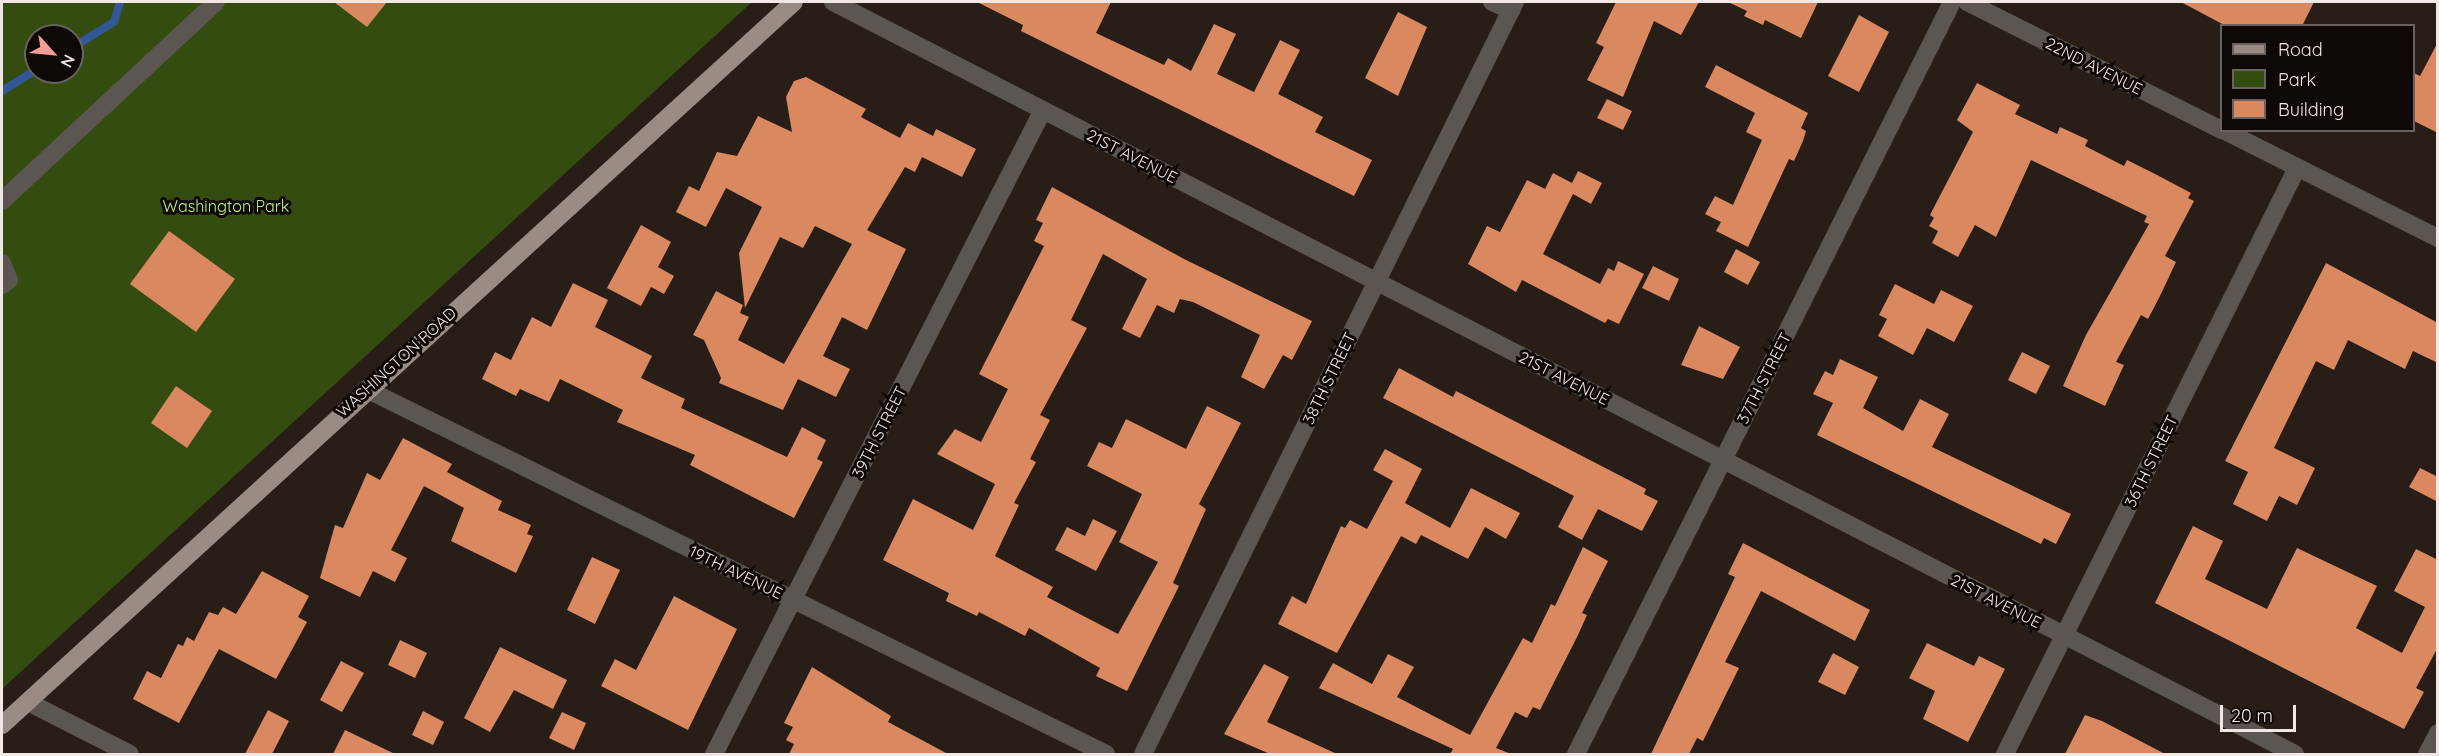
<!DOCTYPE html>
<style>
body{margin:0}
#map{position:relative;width:2439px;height:756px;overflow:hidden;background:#291d18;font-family:Quicksand,sans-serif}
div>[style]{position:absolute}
.green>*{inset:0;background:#344c10}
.stream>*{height:8px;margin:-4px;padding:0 4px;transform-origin:4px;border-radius:4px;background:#33589a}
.building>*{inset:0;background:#da8860}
.minor>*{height:18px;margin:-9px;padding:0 9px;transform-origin:9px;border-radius:9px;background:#5c5652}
.major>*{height:18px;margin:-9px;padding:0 9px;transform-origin:9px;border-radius:9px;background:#988c84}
span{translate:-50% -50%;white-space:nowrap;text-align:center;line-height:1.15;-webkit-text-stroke:6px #0e0807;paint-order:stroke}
.street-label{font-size:16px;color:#f1e8e5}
.park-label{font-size:16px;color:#bdef84}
.frame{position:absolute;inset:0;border:3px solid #f1e8e5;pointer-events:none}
.legend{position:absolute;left:2220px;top:24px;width:195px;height:108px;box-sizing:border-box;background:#0e0807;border:2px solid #696260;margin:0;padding:8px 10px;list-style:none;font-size:18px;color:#f1e8e5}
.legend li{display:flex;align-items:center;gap:12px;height:30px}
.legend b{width:30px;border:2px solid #696260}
.north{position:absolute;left:24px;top:24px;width:60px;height:60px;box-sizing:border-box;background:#0e0807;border:2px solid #696260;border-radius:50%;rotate:117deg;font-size:16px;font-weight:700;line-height:24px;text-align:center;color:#f1e8e5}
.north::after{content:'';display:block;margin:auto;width:21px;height:27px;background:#f59c96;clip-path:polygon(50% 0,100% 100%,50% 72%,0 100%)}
.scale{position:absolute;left:2220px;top:705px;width:76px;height:27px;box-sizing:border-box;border:3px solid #f1e8e5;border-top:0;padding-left:8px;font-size:18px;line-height:21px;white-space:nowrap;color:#f1e8e5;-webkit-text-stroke:4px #0e0807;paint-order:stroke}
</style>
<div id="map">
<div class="green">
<div style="clip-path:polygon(evenodd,2px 2px,752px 2px,2px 689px,2px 2px,36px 36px,72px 36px,72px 72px,36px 72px,36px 36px)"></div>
</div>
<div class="stream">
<div style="left:72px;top:48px;width:49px;rotate:-31.8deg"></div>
<div style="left:114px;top:22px;width:21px;rotate:-73deg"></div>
<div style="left:2px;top:91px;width:40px;rotate:-32deg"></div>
</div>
<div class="building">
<div style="clip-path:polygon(334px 2px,387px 2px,367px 27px)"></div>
<div style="clip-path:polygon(977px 2px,1111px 2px,1096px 33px,1164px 65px,1168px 58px,1191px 71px,1214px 24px,1236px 34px,1217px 74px,1254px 92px,1280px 40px,1300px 50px,1278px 94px,1323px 117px,1315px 132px,1372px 160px,1354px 196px,1021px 31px,1023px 25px)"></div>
<div style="clip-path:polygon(1616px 2px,1699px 2px,1681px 35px,1654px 21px,1623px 97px,1587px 80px,1604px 47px,1596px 43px)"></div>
<div style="clip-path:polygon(1728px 2px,1818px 2px,1801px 38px,1765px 20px,1763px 25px,1744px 16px,1747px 11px)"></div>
<div style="clip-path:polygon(2181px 2px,2314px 2px,2302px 26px,2226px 26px)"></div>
<div style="clip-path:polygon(1398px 12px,1427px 27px,1398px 96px,1365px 78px)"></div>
<div style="clip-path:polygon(1859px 15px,1889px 32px,1859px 92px,1828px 76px)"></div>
<div style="clip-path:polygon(2438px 42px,2438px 133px,2414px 121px,2414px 73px,2420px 76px)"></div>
<div style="clip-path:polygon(1716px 65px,1808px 113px,1801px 128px,1806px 131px,1803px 141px,1794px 161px,1789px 159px,1748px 247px,1716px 231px,1721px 222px,1705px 214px,1715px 196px,1733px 205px,1762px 140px,1746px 132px,1755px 113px,1705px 87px)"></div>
<div style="clip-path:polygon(806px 77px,866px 109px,861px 117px,900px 138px,908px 123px,933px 136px,936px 129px,976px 149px,962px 177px,922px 157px,915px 172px,905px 167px,867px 230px,906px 249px,867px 330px,842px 317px,823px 356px,850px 369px,836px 397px,798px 379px,783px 410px,719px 383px,721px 378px,704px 340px,693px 335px,716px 291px,743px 305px,740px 313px,749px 317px,738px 340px,784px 364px,852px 244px,815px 226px,803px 248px,780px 237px,745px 308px,739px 253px,762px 207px,726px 188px,706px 227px,676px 212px,689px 186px,699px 191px,717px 152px,737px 156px,758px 116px,792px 132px,786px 97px,794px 81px)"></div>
<div style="clip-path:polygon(1977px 83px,2020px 105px,2015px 114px,2057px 134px,2060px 127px,2088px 140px,2085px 146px,2124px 166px,2127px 160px,2157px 175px,2191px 193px,2188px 198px,2194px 201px,2165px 256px,2176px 262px,2160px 296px,2148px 319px,2141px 315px,2116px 362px,2124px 365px,2105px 406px,2063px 386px,2086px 335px,2149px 224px,2144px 222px,2147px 216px,2031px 160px,1996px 237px,1975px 225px,1958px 257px,1932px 243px,1938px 231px,1929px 226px,1934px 218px,1930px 215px,1973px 132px,1957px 120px)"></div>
<div style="clip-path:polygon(1607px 99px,1632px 111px,1623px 130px,1597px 118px)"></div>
<div style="clip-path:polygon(1578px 171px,1602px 183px,1591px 204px,1573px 194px,1543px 254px,1600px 284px,1608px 268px,1614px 271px,1618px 261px,1644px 274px,1619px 324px,1608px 319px,1605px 323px,1522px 280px,1516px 292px,1468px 264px,1487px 226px,1500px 232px,1527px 180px,1545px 189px,1553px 173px,1572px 183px)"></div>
<div style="clip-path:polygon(1052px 187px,1186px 260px,1312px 321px,1292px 360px,1283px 355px,1264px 389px,1241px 377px,1260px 335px,1193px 302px,1180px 299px,1174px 313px,1157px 305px,1140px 338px,1122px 329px,1147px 279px,1103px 254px,1071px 320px,1087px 328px,1040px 415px,1050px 420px,1030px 459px,1036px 462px,1014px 503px,1019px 505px,995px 556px,1053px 587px,1047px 597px,1118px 634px,1158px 562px,1119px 542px,1142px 494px,1087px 466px,1099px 442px,1112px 448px,1126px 419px,1186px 449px,1207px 406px,1241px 423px,1199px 504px,1206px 509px,1173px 583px,1179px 586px,1127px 691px,1096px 676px,1100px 668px,1029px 628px,1025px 636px,979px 612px,977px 616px,946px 601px,949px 593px,883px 560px,913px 499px,973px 530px,995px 484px,937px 454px,955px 429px,981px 442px,1008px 389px,979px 374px,1044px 246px,1034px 241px,1043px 223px,1036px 220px)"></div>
<div style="clip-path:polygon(641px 225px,671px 242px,658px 267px,674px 276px,664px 294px,651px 287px,641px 306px,607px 288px)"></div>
<div style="clip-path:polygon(169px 231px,235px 279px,196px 332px,130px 284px)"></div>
<div style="clip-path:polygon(1736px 249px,1760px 262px,1748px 285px,1724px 272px)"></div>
<div style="clip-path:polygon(2326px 263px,2438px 323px,2438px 363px,2413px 351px,2405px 369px,2348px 340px,2334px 370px,2316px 361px,2274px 448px,2315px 468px,2297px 505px,2279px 496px,2267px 521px,2233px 504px,2248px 472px,2225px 461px)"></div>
<div style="clip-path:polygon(1653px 266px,1679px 279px,1669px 301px,1642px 288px)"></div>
<div style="clip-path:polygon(573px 283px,608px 300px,595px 327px,652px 356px,641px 378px,685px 399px,681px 408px,787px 457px,802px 427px,826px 440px,817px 459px,823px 462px,794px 518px,690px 465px,695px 455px,617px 422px,623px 410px,560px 379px,549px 402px,520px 389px,516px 396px,482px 379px,495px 352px,511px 360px,532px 317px,551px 327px)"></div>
<div style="clip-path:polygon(1895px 284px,1934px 304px,1941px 290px,1973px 306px,1954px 342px,1927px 328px,1913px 355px,1878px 336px,1887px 319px,1879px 315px)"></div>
<div style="clip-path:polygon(1699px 326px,1740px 347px,1723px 379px,1681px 365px)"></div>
<div style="clip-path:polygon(2022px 352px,2050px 366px,2036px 394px,2008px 380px)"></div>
<div style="clip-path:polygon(1840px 359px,1878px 377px,1863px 408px,1903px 431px,1920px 399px,1949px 414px,1932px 447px,2071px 514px,2056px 544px,2044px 538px,2041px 544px,1817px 435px,1833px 403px,1813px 394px,1825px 371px,1833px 375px)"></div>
<div style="clip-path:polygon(1399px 368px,1453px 397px,1456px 391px,1646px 489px,1644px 494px,1658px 501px,1642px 531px,1598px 509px,1582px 540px,1558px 527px,1574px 496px,1383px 398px)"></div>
<div style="clip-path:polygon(176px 386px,212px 411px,187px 448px,151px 423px)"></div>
<div style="clip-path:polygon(403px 438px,452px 464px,447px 472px,502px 501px,498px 510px,531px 525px,527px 534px,533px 536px,516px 573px,451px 541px,464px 508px,424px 486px,391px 550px,407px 558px,395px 582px,373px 571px,360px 597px,320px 578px,335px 525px,343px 528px,367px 473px,380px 480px)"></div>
<div style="clip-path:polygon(1385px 449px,1422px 469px,1405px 503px,1450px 528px,1471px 488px,1520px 513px,1506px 539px,1485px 527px,1468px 559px,1421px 535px,1416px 544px,1401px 536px,1337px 653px,1278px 624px,1292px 596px,1306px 604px,1341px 526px,1345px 528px,1350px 520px,1367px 529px,1393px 481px,1373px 470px)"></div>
<div style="clip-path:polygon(2420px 468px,2438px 477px,2438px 502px,2409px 487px)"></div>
<div style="clip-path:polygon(1093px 519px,1117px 531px,1096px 571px,1055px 550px,1067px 527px,1085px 536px)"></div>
<div style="clip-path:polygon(2193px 526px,2223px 541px,2205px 579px,2267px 609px,2297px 548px,2377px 586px,2356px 628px,2402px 653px,2425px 607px,2394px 591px,2416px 549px,2438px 560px,2438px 647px,2416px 688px,2424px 692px,2404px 729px,2155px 603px)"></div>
<div style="clip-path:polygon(1743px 543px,1870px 610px,1855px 641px,1761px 591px,1725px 662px,1739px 668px,1703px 741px,1697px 738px,1689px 754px,1651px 754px,1735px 577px,1728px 574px)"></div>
<div style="clip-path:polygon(1583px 547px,1608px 561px,1582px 613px,1587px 615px,1578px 635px,1540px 710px,1533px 707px,1527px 718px,1515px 712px,1496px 748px,1511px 754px,1450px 754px,1453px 749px,1319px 688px,1333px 663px,1372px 684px,1388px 654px,1414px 667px,1397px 697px,1470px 735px,1523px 638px,1532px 643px,1551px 604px,1555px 606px)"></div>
<div style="clip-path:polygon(592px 557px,620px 570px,595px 624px,567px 610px)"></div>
<div style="clip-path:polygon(262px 571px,309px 596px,298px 617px,307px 622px,276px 679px,219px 649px,179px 723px,133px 699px,147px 671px,161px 678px,178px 644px,183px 646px,187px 637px,194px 641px,209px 612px,218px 615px,223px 607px,236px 614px)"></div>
<div style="clip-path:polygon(674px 596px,737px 629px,688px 730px,601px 686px,615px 659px,636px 670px)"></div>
<div style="clip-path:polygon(400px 640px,427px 653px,415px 678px,388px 665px)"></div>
<div style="clip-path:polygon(1927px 643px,1974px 666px,1979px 656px,2005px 669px,1968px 742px,1923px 719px,1935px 691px,1909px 678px)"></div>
<div style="clip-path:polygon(500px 647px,567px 680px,553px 709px,514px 690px,490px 732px,464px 718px)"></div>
<div style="clip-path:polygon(1833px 653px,1859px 667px,1845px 695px,1818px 682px)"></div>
<div style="clip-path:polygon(341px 661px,364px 673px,342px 712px,320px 700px)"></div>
<div style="clip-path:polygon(1264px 664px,1289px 677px,1267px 722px,1337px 754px,1270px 754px,1224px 734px)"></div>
<div style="clip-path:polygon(812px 667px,891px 716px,888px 722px,948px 754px,789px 754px,794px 744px,786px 740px,793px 727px,784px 723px)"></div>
<div style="clip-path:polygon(268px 710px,289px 721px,272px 754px,245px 754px)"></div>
<div style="clip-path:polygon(423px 711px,444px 722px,433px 745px,412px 735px)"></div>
<div style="clip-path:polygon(562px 712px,586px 723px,574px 750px,549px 738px)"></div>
<div style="clip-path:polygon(2085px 715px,2102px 721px,2165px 754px,2065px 754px)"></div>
<div style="clip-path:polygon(345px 730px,395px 754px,333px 754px)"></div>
</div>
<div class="minor">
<div style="left:833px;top:2px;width:1644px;rotate:27.22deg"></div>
<div style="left:1492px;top:2px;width:21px;rotate:23deg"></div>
<div style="left:1967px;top:2px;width:285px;rotate:26.7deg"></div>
<div style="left:2223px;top:130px;width:241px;rotate:26.7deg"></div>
<div style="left:2px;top:201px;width:292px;rotate:-42.9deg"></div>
<div style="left:2px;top:263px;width:18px;rotate:68deg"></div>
<div style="left:9px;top:280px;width:9px;rotate:144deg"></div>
<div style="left:366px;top:389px;width:825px;rotate:26.25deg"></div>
<div style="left:28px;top:702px;width:114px;rotate:27deg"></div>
<div style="left:714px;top:754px;width:723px;rotate:-62.94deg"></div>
<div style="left:1143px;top:754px;width:839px;rotate:-63.68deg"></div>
<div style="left:1576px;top:754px;width:841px;rotate:-63.43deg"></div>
<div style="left:2005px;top:754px;width:655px;rotate:-63.51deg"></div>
<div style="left:2427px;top:754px;width:24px;rotate:-62deg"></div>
</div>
<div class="major">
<div style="left:2px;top:725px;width:1072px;rotate:-42.39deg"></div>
</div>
<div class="street-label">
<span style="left:2094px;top:66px;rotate:27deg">22ND AVENUE</span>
<span style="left:1132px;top:156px;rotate:27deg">21ST AVENUE</span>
<span style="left:396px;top:362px;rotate:-42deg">WASHINGTON ROAD</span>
<span style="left:1329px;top:378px;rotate:-64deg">38TH STREET</span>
<span style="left:1564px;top:378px;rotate:27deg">21ST AVENUE</span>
<span style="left:1764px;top:378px;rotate:-63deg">37TH STREET</span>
<span style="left:879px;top:432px;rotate:-63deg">39TH STREET</span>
<span style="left:2151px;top:461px;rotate:-64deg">36TH STREET</span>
<span style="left:736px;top:572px;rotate:26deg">19TH AVENUE</span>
<span style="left:1996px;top:601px;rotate:27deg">21ST AVENUE</span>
</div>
<div class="park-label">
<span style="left:226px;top:206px">Washington Park</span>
</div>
<div class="frame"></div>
<ul class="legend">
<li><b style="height:8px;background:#988c84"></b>Road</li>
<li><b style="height:16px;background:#344c10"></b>Park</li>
<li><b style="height:16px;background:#da8860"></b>Building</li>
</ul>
<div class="north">N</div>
<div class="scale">20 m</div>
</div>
